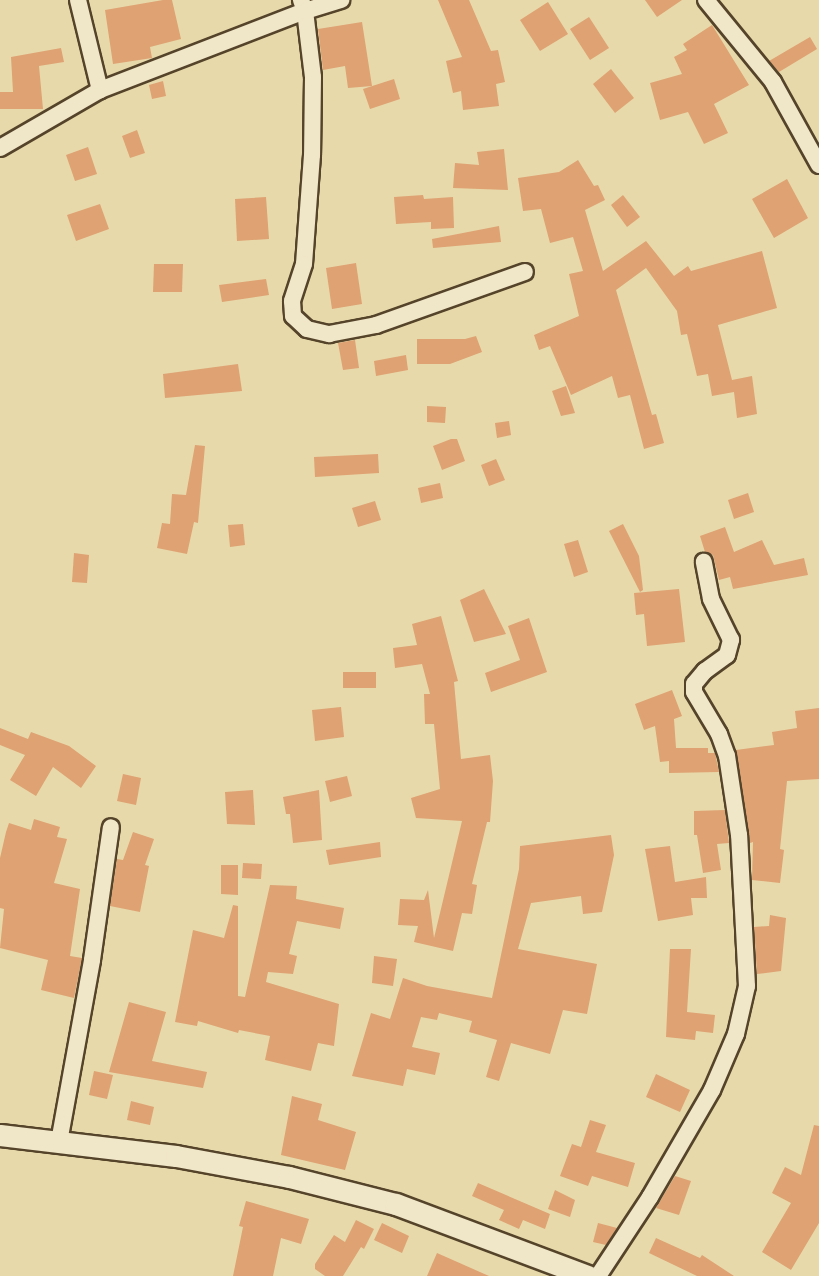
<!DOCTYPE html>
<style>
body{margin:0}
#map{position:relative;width:819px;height:1276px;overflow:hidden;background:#e8d9aa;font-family:"Gentium Book Plus",serif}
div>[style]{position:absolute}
.building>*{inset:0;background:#dea273}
.roads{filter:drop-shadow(2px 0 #55442a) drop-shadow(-2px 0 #55442a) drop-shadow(0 2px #55442a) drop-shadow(0 -2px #55442a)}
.street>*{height:16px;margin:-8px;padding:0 8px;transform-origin:8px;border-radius:8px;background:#f0e6c8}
.secondary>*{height:21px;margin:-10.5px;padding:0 10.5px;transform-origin:10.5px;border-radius:10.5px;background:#f0e6c8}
span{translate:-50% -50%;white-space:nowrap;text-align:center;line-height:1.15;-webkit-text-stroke:5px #f0e6c8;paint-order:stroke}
</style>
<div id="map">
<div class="building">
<div style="clip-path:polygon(163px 0,172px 0,181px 39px,150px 47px,152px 58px,113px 64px,105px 10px)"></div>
<div style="clip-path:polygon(438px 0,469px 0,491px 51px,498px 50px,505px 82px,496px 84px,499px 106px,463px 110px,461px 91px,453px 93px,446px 61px,462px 57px)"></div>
<div style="clip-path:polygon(645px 0,682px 0,657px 17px)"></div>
<div style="clip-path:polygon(548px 2px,568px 34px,540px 51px,520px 20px)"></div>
<div style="clip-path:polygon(589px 17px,609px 48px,590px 60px,570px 29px)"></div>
<div style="clip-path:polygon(362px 22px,372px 86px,348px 88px,345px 66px,323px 70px,318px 29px)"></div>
<div style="clip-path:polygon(712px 25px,749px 85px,714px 104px,728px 133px,704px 144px,688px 112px,660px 120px,650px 83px,682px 74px,674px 57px,687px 50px,683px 44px)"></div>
<div style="clip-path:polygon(810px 37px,817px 49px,779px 72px,769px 61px)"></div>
<div style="clip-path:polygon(61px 48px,64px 62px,39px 66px,43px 109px,0 109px,0 92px,13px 92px,11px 57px)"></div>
<div style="clip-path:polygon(611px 69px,634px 98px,615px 113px,593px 84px)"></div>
<div style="clip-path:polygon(394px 79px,400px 99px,370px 109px,363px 89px)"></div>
<div style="clip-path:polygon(163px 81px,166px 96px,152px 99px,149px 85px)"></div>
<div style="clip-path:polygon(137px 130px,145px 153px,130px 158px,122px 136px)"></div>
<div style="clip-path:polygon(88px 147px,97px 174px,75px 181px,66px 155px)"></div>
<div style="clip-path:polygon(504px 149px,508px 190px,453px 188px,455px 163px,479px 165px,477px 152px)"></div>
<div style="clip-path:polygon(578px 160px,594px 186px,598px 185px,605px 200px,585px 210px,603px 271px,646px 241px,674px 276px,688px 266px,691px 271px,762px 251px,777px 308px,718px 325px,732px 380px,752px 376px,757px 414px,737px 418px,734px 392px,712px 396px,708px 374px,697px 376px,687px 334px,681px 335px,677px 311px,646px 268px,616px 290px,652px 415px,656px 414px,664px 443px,644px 449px,630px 395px,618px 398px,612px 376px,571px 395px,550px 346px,539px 350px,534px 335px,579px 316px,569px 274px,583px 271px,573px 237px,550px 243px,541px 209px,523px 211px,518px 178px,559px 172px)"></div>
<div style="clip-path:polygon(787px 179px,808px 218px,774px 238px,752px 199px)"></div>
<div style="clip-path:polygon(423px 195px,424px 199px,453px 197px,454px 228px,431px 229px,431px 222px,396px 224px,394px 197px)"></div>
<div style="clip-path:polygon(623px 195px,640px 217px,627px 227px,611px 205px)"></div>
<div style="clip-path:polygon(266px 197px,269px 239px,237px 241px,235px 199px)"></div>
<div style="clip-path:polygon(100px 204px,109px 229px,76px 241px,67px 215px)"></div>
<div style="clip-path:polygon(499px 226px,501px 242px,433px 248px,432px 239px)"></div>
<div style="clip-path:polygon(356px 263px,362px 304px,332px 309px,326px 268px)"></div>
<div style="clip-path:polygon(154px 264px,183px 264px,182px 292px,153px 292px)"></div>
<div style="clip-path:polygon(266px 279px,269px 295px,222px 302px,219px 285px)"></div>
<div style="clip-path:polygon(476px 336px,482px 352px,450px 364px,417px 364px,417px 339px,465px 339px)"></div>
<div style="clip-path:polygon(355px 340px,359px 368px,343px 370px,338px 343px)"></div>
<div style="clip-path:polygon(406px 355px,408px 370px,376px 376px,374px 361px)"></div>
<div style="clip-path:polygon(238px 364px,242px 391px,165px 398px,163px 374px)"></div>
<div style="clip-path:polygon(566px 386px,575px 413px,561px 416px,552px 391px)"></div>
<div style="clip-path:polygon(427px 406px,446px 407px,445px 423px,427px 422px)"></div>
<div style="clip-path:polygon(509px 421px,511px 435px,497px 438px,495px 423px)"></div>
<div style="clip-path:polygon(451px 439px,457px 439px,465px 461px,442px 470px,433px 446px)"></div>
<div style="clip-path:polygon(195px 445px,205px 446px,198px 523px,194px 522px,187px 554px,157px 548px,162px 523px,170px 524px,172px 494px,186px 495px)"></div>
<div style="clip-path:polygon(378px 454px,379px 473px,315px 477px,314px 457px)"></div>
<div style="clip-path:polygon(496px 459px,505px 480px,489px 486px,481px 465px)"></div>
<div style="clip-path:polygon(440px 483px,443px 498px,421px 503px,418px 488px)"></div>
<div style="clip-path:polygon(748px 493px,754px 512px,734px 519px,728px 500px)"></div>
<div style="clip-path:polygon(375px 501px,381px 520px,358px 527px,352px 508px)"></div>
<div style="clip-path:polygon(243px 524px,245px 545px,230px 547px,228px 525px)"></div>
<div style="clip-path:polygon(623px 524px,639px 556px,643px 590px,640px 592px,609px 531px)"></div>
<div style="clip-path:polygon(725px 527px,734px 552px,762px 540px,774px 565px,804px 558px,808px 575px,733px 589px,730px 577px,719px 580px,713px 555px,705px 552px,700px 536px)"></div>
<div style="clip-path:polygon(578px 540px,588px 572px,574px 577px,564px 544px)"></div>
<div style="clip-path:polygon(74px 553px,89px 555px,87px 583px,72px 582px)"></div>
<div style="clip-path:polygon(484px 589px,506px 634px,474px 642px,460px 600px)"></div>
<div style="clip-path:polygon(679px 589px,685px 642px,647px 646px,644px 614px,636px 615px,634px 593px)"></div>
<div style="clip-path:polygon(441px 616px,458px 681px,454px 682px,461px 759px,490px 755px,493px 781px,490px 822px,487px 822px,472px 884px,477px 885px,472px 914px,462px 913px,453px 951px,414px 942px,418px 926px,398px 925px,400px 899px,424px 900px,428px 890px,434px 938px,462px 821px,416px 818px,411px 798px,440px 789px,434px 724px,425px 724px,424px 694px,430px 694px,422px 664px,395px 668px,393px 648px,417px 645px,412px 624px)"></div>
<div style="clip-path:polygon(529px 618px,547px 672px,491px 692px,485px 673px,520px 660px,508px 626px)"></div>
<div style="clip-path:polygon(343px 672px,376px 672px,376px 688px,343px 688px)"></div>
<div style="clip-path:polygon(672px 690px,682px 716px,674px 719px,676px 748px,708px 748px,708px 753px,715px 753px,719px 772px,669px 773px,669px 761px,660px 762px,655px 726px,644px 730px,635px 704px)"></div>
<div style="clip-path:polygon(341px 707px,344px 737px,315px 741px,312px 710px)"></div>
<div style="clip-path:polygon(819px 708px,819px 779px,787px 781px,780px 849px,784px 850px,780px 883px,752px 880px,753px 842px,750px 843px,736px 750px,774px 745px,772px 732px,797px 728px,795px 711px)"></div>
<div style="clip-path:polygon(0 728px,28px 739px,31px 732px,69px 746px,96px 766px,81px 788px,53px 767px,36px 796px,10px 780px,25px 755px,0 745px)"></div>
<div style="clip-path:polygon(123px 774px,141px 778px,136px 805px,117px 801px)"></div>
<div style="clip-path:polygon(347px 776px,352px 796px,330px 802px,325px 781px)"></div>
<div style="clip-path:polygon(253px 790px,255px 825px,227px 824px,225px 792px)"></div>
<div style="clip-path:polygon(319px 790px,322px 840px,293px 843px,290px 814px,286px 814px,283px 797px)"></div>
<div style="clip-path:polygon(725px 810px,729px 843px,717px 844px,721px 870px,703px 873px,697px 835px,694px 835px,694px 811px)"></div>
<div style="clip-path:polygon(34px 819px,60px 827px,57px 837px,67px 839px,54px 883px,80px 889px,70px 956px,82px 958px,74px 998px,41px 990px,48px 960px,0 948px,4px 909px,0 908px,0 858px,6px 832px,9px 823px,31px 830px)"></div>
<div style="clip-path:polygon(133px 832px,154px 839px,145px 865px,149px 866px,140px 912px,110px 906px,117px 859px,123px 860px)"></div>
<div style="clip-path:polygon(611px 835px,614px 855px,602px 912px,583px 914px,581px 896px,531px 903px,518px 949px,597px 964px,587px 1014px,563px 1010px,550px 1054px,511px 1043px,499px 1081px,486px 1077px,497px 1040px,469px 1032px,472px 1021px,439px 1013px,437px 1020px,421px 1017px,412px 1047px,440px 1053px,435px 1075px,407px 1069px,403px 1086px,352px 1076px,371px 1013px,390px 1019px,403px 978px,427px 986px,492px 998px,519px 869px,520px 846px)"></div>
<div style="clip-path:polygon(380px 842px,381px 857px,329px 865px,326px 850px)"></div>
<div style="clip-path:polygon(670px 846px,675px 882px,706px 877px,707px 898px,691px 898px,693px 915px,658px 921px,645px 849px)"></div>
<div style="clip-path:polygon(243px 863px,262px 864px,261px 879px,242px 878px)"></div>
<div style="clip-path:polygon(221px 865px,238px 865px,238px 895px,221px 894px)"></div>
<div style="clip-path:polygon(270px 885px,297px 886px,296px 899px,344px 908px,340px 929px,297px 921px,289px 954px,297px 956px,293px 974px,268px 972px,266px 982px,339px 1004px,334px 1046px,318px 1043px,311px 1071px,265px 1060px,270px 1036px,239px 1030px,238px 1033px,198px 1021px,197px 1026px,175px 1022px,193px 930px,224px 938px,233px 905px,238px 906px,238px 996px,245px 997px)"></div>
<div style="clip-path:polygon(770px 915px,786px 918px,781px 971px,757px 974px,754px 927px,769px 926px)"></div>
<div style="clip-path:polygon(670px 949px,691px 949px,687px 1012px,715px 1015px,713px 1033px,696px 1031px,695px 1040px,666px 1037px)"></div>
<div style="clip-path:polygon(374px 956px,397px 959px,393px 986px,372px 983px)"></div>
<div style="clip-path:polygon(129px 1002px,166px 1012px,152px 1061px,207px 1072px,203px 1088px,109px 1072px)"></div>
<div style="clip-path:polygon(94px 1071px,113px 1075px,107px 1099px,89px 1095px)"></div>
<div style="clip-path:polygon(656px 1074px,690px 1090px,680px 1112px,646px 1097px)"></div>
<div style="clip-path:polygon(292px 1096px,322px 1104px,318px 1120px,356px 1132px,345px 1170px,281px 1155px)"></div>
<div style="clip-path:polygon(131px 1101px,154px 1107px,150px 1125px,127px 1120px)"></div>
<div style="clip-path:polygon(590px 1120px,606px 1125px,596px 1152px,635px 1163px,628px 1187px,592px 1176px,588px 1186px,560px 1176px,572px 1144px,581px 1147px)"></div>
<div style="clip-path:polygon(814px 1125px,819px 1126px,819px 1223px,791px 1270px,762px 1252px,791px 1203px,772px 1193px,785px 1167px,801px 1175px)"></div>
<div style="clip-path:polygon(675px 1176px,691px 1181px,679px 1215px,656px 1208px)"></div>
<div style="clip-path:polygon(478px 1183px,550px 1214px,545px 1229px,523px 1220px,519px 1229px,499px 1220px,504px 1210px,472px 1196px)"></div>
<div style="clip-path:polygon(555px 1190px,575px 1200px,570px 1217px,548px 1209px)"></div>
<div style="clip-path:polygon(246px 1201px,309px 1219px,301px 1244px,281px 1238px,273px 1276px,233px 1276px,243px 1227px,239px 1226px)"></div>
<div style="clip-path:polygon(356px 1220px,374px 1229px,364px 1249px,361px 1247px,343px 1276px,325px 1276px,315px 1269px,315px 1264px,334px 1235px,345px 1242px)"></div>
<div style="clip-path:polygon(382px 1223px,409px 1236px,402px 1253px,374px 1240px)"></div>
<div style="clip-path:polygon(598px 1223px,617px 1228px,606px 1245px,593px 1242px)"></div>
<div style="clip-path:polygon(656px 1238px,700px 1258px,702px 1255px,734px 1276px,697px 1276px,649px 1253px)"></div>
<div style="clip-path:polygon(437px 1253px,489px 1276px,427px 1276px)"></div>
</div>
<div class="roads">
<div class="street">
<div style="left:78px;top:0;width:93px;rotate:76.3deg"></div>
<div style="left:301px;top:0;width:12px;rotate:70deg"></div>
<div style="left:305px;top:11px;width:66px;rotate:83.1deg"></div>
<div style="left:313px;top:77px;width:78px;rotate:90.7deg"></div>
<div style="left:312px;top:155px;width:109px;rotate:94.2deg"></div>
<div style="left:304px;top:264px;width:39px;rotate:108deg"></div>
<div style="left:292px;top:301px;width:15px;rotate:86deg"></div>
<div style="left:293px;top:316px;width:19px;rotate:43deg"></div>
<div style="left:307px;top:329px;width:23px;rotate:13deg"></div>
<div style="left:329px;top:334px;width:48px;rotate:-10.8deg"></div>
<div style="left:376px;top:325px;width:158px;rotate:-19.6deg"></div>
<div style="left:706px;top:0;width:106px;rotate:50.7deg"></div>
<div style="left:773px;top:82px;width:95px;rotate:61deg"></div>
<div style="left:0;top:148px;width:116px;rotate:-30.1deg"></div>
<div style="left:100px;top:90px;width:220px;rotate:-21.1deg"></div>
<div style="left:305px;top:11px;width:38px;rotate:-17deg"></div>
<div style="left:59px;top:1142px;width:185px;rotate:-79.7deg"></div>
<div style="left:92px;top:960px;width:134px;rotate:-81.9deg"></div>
<div style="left:598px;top:1276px;width:95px;rotate:-56.6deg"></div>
<div style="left:650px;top:1197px;width:124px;rotate:-59.9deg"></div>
<div style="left:712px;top:1090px;width:61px;rotate:-66.8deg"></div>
<div style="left:736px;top:1034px;width:49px;rotate:-77.1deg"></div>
<div style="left:747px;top:986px;width:151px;rotate:-93deg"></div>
<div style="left:739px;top:835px;width:80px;rotate:-98.6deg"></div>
<div style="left:727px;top:756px;width:23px;rotate:-110deg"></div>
<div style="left:719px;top:734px;width:49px;rotate:-120.8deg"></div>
<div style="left:694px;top:692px;width:8px;rotate:-90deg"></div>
<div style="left:694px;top:684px;width:17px;rotate:-50deg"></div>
<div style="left:705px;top:671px;width:27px;rotate:-36deg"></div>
<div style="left:727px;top:655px;width:16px;rotate:-75deg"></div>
<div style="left:731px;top:640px;width:46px;rotate:-116deg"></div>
<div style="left:711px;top:599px;width:38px;rotate:-101deg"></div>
</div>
<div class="secondary">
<div style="left:0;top:1135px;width:177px;rotate:6.8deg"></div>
<div style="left:176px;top:1156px;width:115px;rotate:10.5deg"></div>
<div style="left:289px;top:1177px;width:110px;rotate:14.2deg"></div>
<div style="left:396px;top:1204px;width:205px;rotate:20.6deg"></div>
</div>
</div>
</div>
